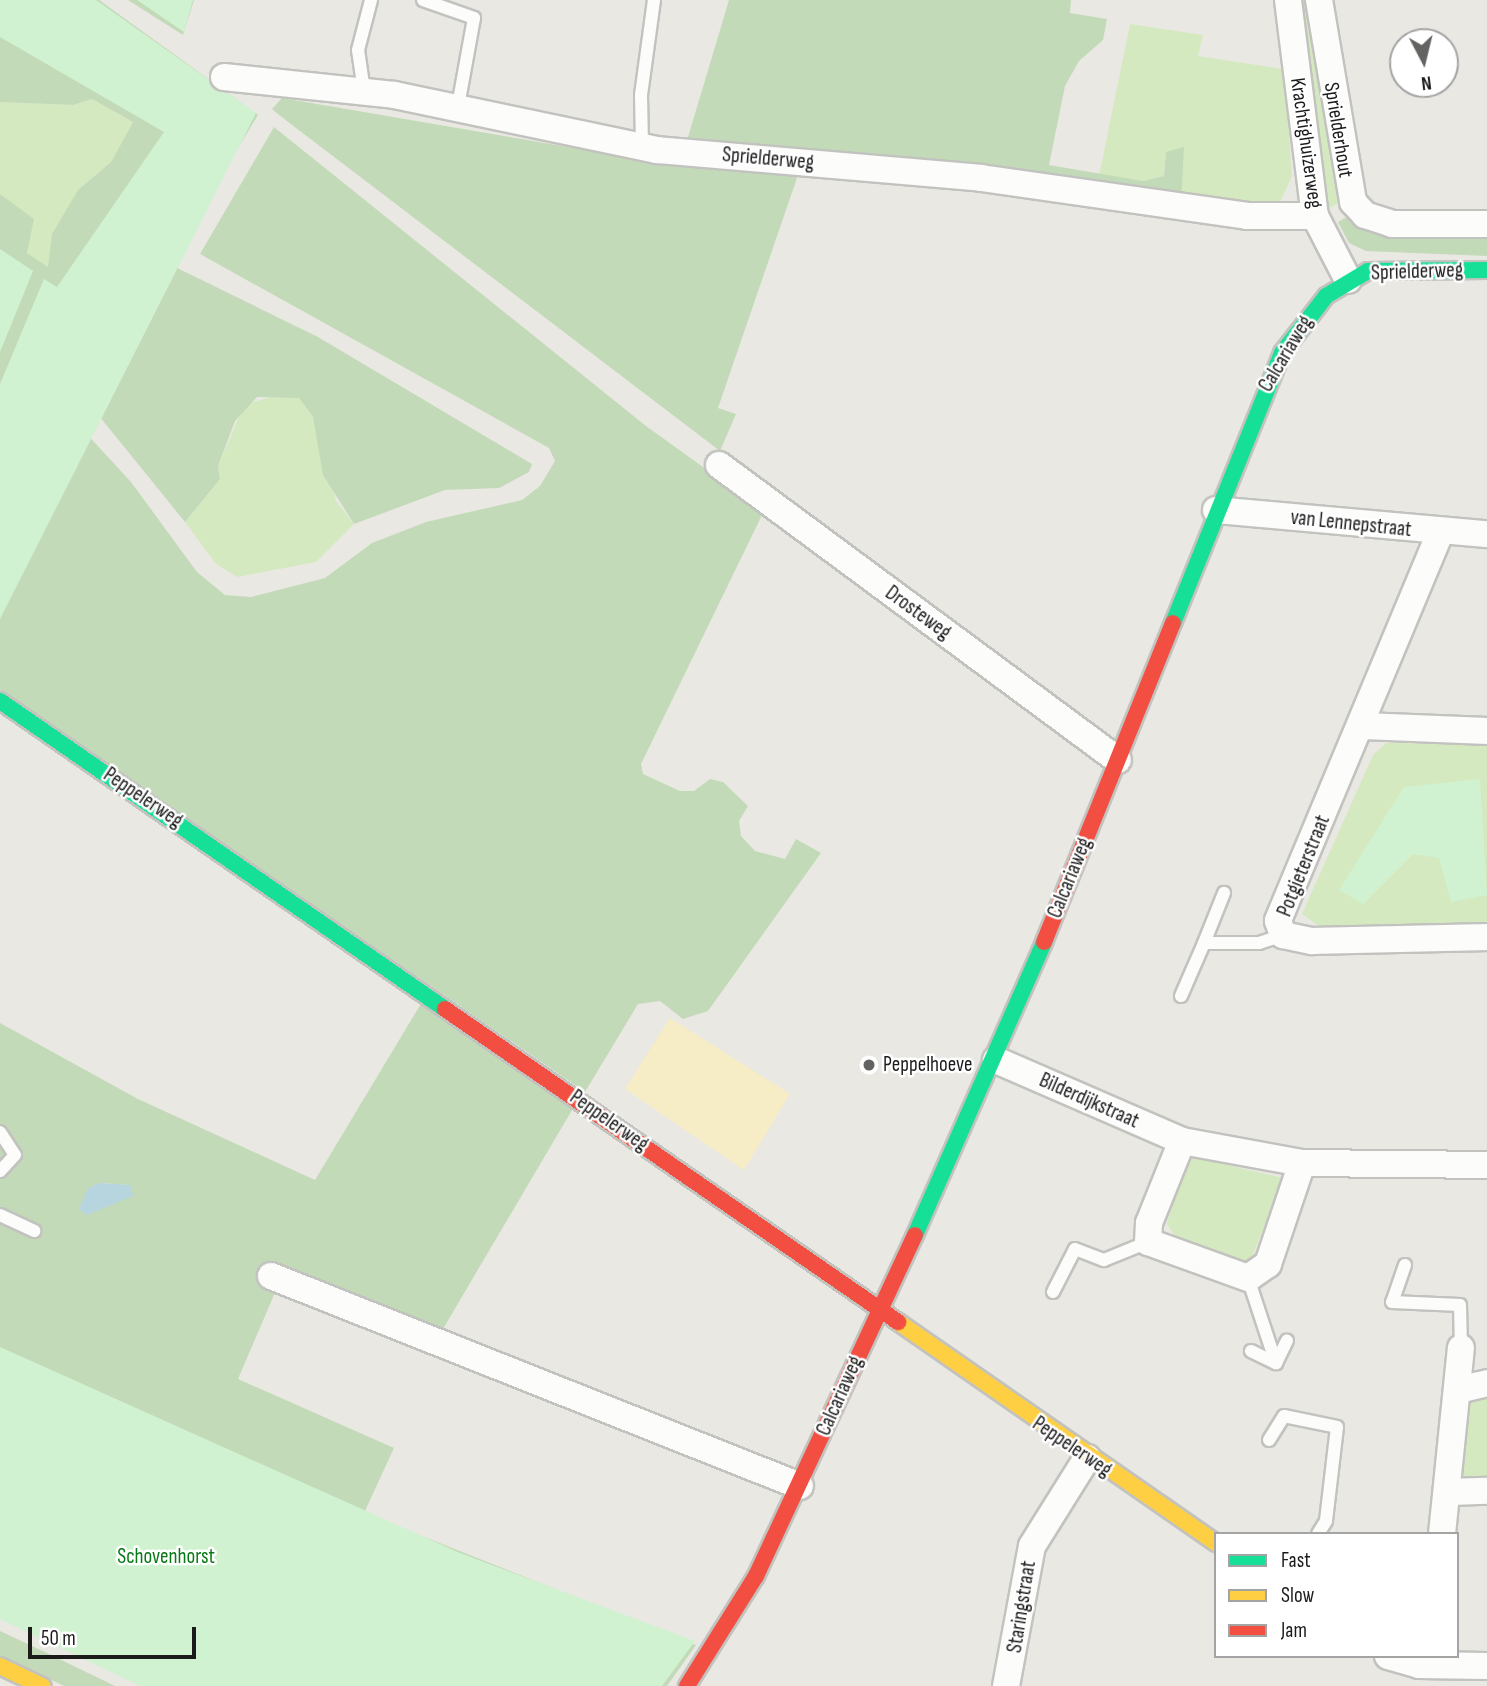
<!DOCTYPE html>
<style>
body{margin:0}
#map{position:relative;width:1487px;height:1686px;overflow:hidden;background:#eae8e3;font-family:"Sofia Sans Condensed",sans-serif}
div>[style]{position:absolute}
.grass>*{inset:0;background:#d5e9c0}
.forest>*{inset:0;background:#c3dab8}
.sand>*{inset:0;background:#f6ecc5}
.park>*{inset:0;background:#d0f2d0}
.water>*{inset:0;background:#b6d5de}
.roads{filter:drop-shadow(2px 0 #c2c2bf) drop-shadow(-2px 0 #c2c2bf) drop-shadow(0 2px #c2c2bf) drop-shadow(0 -2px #c2c2bf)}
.lane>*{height:12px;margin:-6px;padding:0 6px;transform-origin:6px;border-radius:6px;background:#fcfcfb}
.street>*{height:26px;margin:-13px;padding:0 13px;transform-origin:13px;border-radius:13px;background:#fcfcfb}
.fast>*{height:16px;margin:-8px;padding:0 8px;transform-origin:8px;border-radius:8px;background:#16e098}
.slow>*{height:16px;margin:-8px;padding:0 8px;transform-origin:8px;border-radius:8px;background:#ffcf43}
.jam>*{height:16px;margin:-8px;padding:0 8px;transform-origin:8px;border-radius:8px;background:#f24e42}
.dots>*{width:19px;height:19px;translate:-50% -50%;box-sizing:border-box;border:4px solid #fff;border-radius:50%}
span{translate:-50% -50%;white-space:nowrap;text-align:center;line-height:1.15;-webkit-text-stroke:5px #fff;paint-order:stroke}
.street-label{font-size:21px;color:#1b1b1b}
.poi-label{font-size:21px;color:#1b1b1b}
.left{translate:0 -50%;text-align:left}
.park-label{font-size:21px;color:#097915}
.legend{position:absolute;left:1214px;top:1532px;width:245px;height:126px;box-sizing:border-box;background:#fff;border:2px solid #a4a4a4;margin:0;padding:9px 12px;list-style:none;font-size:21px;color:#1b1b1b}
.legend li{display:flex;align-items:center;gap:14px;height:35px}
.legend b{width:35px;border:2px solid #a4a4a4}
.north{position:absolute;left:1389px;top:28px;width:70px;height:70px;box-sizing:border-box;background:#fff;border:2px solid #a4a4a4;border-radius:50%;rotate:173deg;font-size:19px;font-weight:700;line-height:28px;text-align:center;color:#1b1b1b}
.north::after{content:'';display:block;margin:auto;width:24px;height:32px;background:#636361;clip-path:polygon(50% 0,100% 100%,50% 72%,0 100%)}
.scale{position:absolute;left:28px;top:1627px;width:168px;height:32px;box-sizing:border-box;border:4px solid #1b1b1b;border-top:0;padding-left:9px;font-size:21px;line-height:24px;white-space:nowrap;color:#1b1b1b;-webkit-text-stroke:5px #fff;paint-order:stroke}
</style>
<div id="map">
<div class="grass">
<div style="clip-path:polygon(1300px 0,1312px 0,1342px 201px,1328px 209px)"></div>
<div style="clip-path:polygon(1130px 24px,1203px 35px,1198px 56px,1284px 69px,1292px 176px,1278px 207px,1181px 204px,1166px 152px,1164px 176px,1143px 181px,1099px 176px)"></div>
<div style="clip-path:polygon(92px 99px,133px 122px,111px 162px,78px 190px,48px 268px,27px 253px,33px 219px,0 194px,0 102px,73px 105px)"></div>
<div style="clip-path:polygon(274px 396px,299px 398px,313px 417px,336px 501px,354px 524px,316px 562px,237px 577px,216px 564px,185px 522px,220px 479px,218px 466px,244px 405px)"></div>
<div style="clip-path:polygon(1386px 743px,1487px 744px,1487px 923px,1320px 927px,1302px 914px,1373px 755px)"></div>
<div style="clip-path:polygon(1185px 1155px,1283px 1178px,1253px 1255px,1241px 1266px,1174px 1235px,1167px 1224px)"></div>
<div style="clip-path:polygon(1487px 1393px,1487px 1479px,1461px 1479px,1470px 1398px)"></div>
</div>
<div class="forest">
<div style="clip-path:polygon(0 0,99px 0,258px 115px,72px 418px,131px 482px,197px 572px,225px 595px,251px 597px,325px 578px,372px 543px,426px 522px,522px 500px,540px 486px,555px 461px,549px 448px,200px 254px,274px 127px,646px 426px,764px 511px,641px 764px,643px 774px,680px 791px,694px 791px,710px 779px,723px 782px,748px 806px,739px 821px,741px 836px,755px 851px,785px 859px,796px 839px,821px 853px,708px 1011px,683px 1019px,660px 1001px,638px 1004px,585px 1092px,0 690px,0 194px,34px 219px,27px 253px,48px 267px,52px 234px,78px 190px,111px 162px,133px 122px,92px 99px,73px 105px,0 102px)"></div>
<div style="clip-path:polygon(128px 0,194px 0,183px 35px)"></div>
<div style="clip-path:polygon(729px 0,1071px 0,1070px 13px,1107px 19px,1103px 40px,1079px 61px,1065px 86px,1049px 165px,1143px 181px,1164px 176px,1166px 152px,1184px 147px,1181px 204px,685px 147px)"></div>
<div style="clip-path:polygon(282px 98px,638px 159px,798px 175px,718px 408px,736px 414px,720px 451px,279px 115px,272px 109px)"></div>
<div style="clip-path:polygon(1345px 218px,1487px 232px,1487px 256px,1366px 251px,1349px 243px,1338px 222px)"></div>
<div style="clip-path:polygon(169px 264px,318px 337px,532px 464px,529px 472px,499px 488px,445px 490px,354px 524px,323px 475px,313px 417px,299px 398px,257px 397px,235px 421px,218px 466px,220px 479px,185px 522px,78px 390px)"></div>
<div style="clip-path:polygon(evenodd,422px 1002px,575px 1105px,443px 1329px,286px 1267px,238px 1379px,394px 1448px,364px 1513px,696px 1645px,667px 1686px,147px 1686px,0 1613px,0 1023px,138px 1099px,315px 1180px,422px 1002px,100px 1183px,130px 1185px,87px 1215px,100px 1183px)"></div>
<div style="clip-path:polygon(0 1631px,47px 1653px,115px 1686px,64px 1686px,0 1655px)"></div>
</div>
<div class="sand">
<div style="clip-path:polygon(670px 1018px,790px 1094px,744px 1170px,625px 1089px)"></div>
</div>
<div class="park">
<div style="clip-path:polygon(0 0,96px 0,256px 113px,0 619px,0 384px,44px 279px,57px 287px,164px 132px,0 37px)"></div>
<div style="clip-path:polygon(137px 0,193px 0,184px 32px)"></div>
<div style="clip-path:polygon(0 249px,33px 271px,0 352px)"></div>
<div style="clip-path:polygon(1480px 779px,1487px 895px,1451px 902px,1439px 858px,1413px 854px,1363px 904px,1339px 890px,1404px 787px)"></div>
<div style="clip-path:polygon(0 1347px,460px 1553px,695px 1641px,662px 1686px,140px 1686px,0 1619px)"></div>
</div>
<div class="water">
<div style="clip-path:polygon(100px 1183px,130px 1185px,133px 1196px,87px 1215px,79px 1209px,88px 1188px)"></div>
</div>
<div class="roads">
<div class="lane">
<div style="left:423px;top:0;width:54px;rotate:19.4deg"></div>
<div style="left:474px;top:18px;width:89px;rotate:100.3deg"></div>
<div style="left:364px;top:91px;width:41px;rotate:-98.3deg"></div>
<div style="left:358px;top:50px;width:52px;rotate:-75.4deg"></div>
<div style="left:642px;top:147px;width:52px;rotate:-91.1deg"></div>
<div style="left:641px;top:95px;width:96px;rotate:-82.2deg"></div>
<div style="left:1204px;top:943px;width:54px;rotate:-68.2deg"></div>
<div style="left:1181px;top:996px;width:58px;rotate:-66.5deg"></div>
<div style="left:1204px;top:943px;width:55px"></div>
<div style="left:1259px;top:943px;width:25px;rotate:-18deg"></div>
<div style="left:0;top:1132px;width:27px;rotate:57deg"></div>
<div style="left:15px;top:1155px;width:22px;rotate:133deg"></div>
<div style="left:0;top:1215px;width:38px;rotate:25deg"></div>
<div style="left:1405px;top:1265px;width:39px;rotate:109deg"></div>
<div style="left:1392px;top:1302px;width:68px;rotate:2.5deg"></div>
<div style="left:1460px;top:1305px;width:43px;rotate:88.7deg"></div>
<div style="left:1248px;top:1278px;width:89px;rotate:71.8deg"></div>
<div style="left:1276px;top:1363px;width:25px;rotate:-64deg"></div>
<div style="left:1053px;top:1292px;width:48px;rotate:-62.9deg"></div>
<div style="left:1075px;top:1249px;width:31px;rotate:21deg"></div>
<div style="left:1104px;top:1260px;width:48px;rotate:-22.2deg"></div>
<div style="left:1251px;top:1351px;width:28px;rotate:26deg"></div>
<div style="left:1269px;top:1440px;width:28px;rotate:-58deg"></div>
<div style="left:1284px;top:1416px;width:54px;rotate:11.7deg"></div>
<div style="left:1337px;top:1427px;width:95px;rotate:96.7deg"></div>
<div style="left:1326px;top:1521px;width:15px;rotate:122deg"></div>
</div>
<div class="street">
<div style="left:1288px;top:0;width:218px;rotate:82.9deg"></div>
<div style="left:1315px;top:216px;width:72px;rotate:62.7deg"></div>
<div style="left:1319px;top:0;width:205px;rotate:80.4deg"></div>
<div style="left:1353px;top:202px;width:18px;rotate:47deg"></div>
<div style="left:1365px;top:215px;width:28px;rotate:18deg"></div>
<div style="left:1392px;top:224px;width:95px"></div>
<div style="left:224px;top:77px;width:171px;rotate:6deg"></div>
<div style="left:394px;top:95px;width:269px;rotate:11.8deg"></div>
<div style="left:657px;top:150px;width:325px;rotate:4.9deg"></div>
<div style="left:981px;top:178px;width:269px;rotate:8.1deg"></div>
<div style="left:1247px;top:216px;width:68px"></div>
<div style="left:719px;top:465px;width:496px;rotate:36.5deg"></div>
<div style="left:1216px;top:510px;width:272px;rotate:5.1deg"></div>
<div style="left:1440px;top:533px;width:420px;rotate:112.7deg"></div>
<div style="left:1278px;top:921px;width:15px;rotate:70deg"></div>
<div style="left:1283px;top:935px;width:30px;rotate:12deg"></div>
<div style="left:1312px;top:941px;width:175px;rotate:-1.3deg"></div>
<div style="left:1364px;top:726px;width:123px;rotate:2.3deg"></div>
<div style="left:996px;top:1060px;width:203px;rotate:23.5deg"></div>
<div style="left:1182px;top:1141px;width:122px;rotate:10.4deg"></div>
<div style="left:1302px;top:1163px;width:107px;rotate:108.6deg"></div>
<div style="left:1268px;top:1264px;width:24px;rotate:145deg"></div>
<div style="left:1248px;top:1278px;width:106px;rotate:-160.2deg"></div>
<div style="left:1148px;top:1242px;width:19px;rotate:-87deg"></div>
<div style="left:1149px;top:1223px;width:88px;rotate:-68.1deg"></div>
<div style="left:1302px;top:1163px;width:185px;rotate:0.6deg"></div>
<div style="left:271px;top:1276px;width:569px;rotate:21.65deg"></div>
<div style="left:1462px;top:1389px;width:26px;rotate:-13deg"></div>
<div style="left:1449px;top:1492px;width:38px;rotate:-2deg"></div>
<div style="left:1442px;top:1534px;width:187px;rotate:-84.2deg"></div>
<div style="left:1388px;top:1656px;width:32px;rotate:16deg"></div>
<div style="left:1419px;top:1665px;width:68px;rotate:0.8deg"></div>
<div style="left:1006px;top:1686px;width:142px;rotate:-79.5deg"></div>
<div style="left:1032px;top:1546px;width:104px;rotate:-58deg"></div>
</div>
<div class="fast">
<div style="left:1173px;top:623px;width:291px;rotate:-68deg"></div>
<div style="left:1282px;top:353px;width:72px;rotate:-52.3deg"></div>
<div style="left:1326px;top:296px;width:49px;rotate:-30.8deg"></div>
<div style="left:1368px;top:271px;width:119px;rotate:-0.5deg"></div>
<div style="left:0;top:701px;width:541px;rotate:34.69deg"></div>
<div style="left:915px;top:1235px;width:320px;rotate:-66.2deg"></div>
</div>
<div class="slow">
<div style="left:898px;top:1322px;width:387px;rotate:34.8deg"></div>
<div style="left:0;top:1666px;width:47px;rotate:25.5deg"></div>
</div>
<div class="jam">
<div style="left:1044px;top:942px;width:344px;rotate:-68deg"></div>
<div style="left:445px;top:1009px;width:551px;rotate:34.64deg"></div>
<div style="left:687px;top:1686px;width:130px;rotate:-57.9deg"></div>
<div style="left:756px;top:1576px;width:376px;rotate:-65deg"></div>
</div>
</div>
<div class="dots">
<div style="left:869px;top:1065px;background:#636361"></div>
</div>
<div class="street-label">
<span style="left:1338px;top:130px;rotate:81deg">Sprielderhout</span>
<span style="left:1306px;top:143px;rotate:82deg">Krachtighuizerweg</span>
<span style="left:768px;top:159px;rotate:5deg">Sprielderweg</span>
<span style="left:1417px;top:272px;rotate:-2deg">Sprielderweg</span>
<span style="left:1286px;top:354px;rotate:-59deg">Calcariaweg</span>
<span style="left:1351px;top:524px;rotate:6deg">van Lennepstraat</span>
<span style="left:918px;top:613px;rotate:36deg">Drosteweg</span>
<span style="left:143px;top:798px;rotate:34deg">Peppelerweg</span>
<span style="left:1304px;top:866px;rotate:-68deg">Potgieterstraat</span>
<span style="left:1070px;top:878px;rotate:-68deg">Calcariaweg</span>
<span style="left:1089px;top:1101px;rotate:24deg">Bilderdijkstraat</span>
<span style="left:609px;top:1121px;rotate:35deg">Peppelerweg</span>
<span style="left:840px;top:1396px;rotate:-66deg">Calcariaweg</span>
<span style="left:1072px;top:1447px;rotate:34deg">Peppelerweg</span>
<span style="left:1022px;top:1607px;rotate:-81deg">Staringstraat</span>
</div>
<div class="poi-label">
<span class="left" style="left:883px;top:1065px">Peppelhoeve</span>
</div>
<div class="park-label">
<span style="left:166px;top:1557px">Schovenhorst</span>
</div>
<ul class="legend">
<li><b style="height:9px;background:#16e098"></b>Fast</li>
<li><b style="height:9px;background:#ffcf43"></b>Slow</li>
<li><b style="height:9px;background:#f24e42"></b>Jam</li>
</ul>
<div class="north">N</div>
<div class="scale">50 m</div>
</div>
